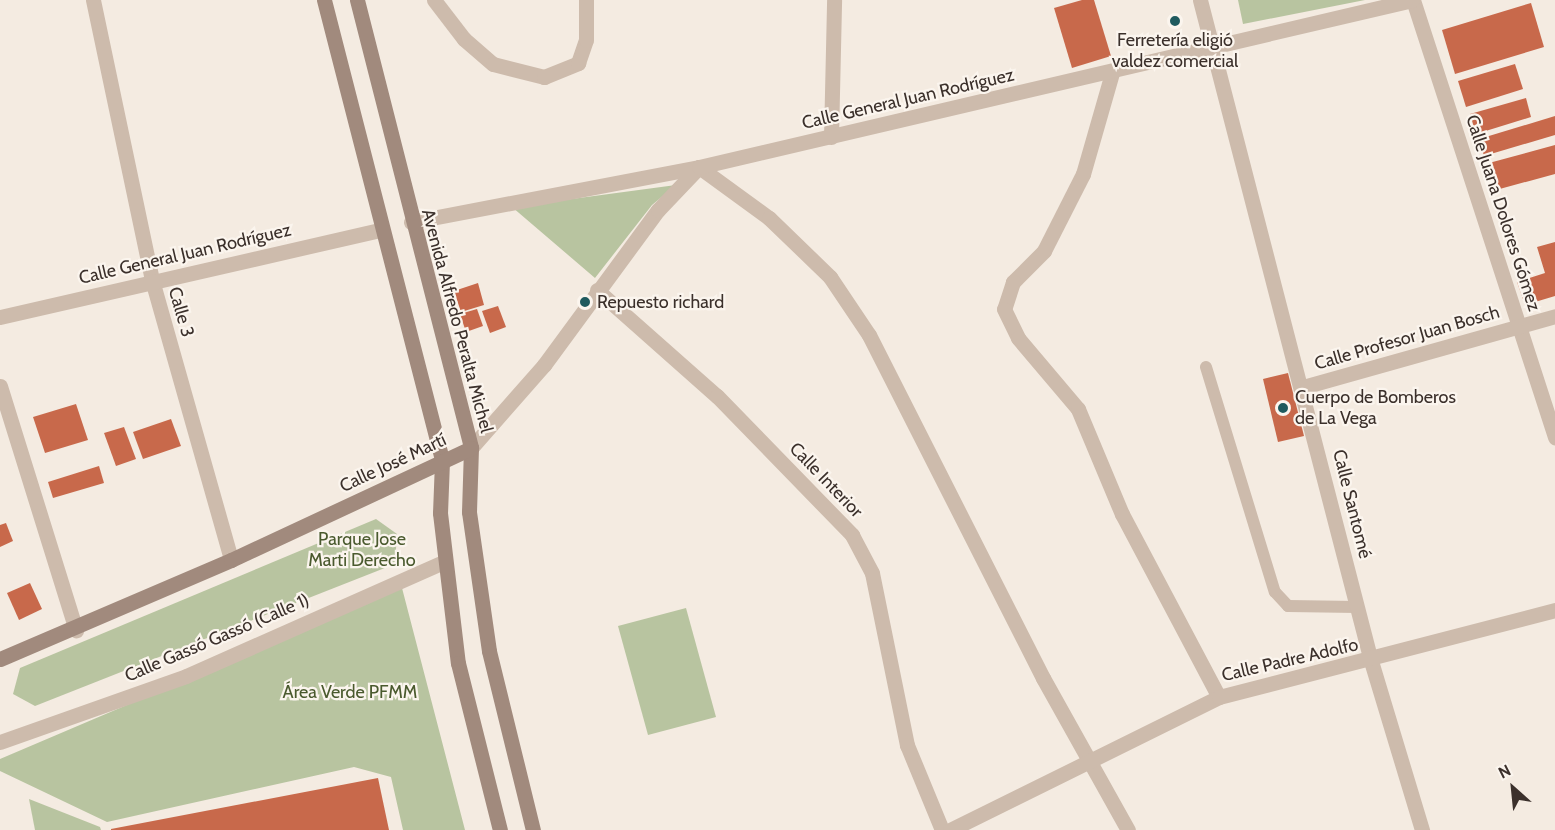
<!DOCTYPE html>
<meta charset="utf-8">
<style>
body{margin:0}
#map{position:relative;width:1555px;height:830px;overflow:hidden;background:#f4ebe1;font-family:Cabin,sans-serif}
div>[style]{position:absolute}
.green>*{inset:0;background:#b8c4a0}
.building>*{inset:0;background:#c8694b}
.service>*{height:12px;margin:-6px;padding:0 6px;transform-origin:6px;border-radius:6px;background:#cdbbac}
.minor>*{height:15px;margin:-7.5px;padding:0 7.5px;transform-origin:7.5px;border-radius:7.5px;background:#cdbbac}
.tertiary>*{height:15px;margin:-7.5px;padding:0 7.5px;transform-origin:7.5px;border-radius:7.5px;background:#cdbbac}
.secondary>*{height:15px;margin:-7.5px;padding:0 7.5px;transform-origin:7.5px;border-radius:7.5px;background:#a18a7d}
.dots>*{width:16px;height:16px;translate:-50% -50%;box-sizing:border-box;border:3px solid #fbf5ee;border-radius:50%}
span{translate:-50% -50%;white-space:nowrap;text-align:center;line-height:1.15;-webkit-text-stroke:4.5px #fbf5ee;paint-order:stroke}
.poi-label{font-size:18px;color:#3b302b}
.left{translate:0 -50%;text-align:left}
.street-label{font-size:18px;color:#3b302b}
.park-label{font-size:18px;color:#4a5a2e}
.north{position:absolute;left:1483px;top:758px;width:60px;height:60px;-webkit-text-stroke:4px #fbf5ee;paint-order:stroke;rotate:333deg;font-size:16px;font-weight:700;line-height:24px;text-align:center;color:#3b302b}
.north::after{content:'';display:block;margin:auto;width:21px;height:27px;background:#3b302b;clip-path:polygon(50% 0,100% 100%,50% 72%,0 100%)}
</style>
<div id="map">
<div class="green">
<div style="clip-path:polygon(1238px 0,1365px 0,1243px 24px)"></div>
<div style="clip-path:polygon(676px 185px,652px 205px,595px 278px,512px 207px)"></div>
<div style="clip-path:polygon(376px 519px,397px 534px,395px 564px,35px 706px,13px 694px,20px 668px)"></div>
<div style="clip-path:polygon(402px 588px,465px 830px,403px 830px,391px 777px,354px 767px,107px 822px,0 771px,0 759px)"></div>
<div style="clip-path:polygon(686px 608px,716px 717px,648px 735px,618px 626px)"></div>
<div style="clip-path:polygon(29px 799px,100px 827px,101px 830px,35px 830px)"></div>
</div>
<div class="building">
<div style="clip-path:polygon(1082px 0,1094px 0,1111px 56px,1072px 68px,1054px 8px)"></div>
<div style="clip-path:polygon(1531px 3px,1544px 47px,1455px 74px,1442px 30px)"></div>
<div style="clip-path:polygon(1515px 64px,1523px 89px,1466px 107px,1458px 81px)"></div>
<div style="clip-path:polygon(1526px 98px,1531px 117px,1476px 134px,1470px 114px)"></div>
<div style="clip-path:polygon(1555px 116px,1555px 135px,1484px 156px,1479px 139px)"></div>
<div style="clip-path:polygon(1555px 145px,1555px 174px,1496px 190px,1489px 163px)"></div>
<div style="clip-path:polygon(1555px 242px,1555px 296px,1525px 305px,1517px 282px,1545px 273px,1537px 247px)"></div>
<div style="clip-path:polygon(478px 283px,484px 305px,461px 312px,454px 291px)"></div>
<div style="clip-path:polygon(498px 306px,506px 327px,490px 333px,482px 311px)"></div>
<div style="clip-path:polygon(477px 309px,483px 326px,466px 332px,460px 314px)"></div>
<div style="clip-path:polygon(1288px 373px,1304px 436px,1278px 442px,1263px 379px)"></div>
<div style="clip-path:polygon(76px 404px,88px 440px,45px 453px,33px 417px)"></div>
<div style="clip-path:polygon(171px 419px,181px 446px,143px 459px,133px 432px)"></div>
<div style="clip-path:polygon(124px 427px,136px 459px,116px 466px,104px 433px)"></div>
<div style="clip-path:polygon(99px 466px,104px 483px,53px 498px,48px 482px)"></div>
<div style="clip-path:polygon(6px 523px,13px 541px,0 547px,0 525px)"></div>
<div style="clip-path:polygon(30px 583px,42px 609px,19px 620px,7px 593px)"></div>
<div style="clip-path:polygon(378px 778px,389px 830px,111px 830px,111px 829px)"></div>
</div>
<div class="service">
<div style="left:1206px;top:367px;width:235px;rotate:73deg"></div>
<div style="left:1275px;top:592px;width:19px;rotate:47deg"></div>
<div style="left:1288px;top:606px;width:69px;rotate:0.8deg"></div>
</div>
<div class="minor">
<div style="left:93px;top:0;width:286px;rotate:78.1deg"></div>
<div style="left:152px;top:280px;width:291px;rotate:74.2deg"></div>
<div style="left:434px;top:0;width:49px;rotate:52.4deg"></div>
<div style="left:464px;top:39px;width:38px;rotate:41deg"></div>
<div style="left:493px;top:64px;width:53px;rotate:14.3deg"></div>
<div style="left:544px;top:77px;width:37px;rotate:-22deg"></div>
<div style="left:578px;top:63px;width:24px;rotate:-71deg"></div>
<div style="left:586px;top:40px;width:40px;rotate:-90deg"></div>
<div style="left:1200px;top:0;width:683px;rotate:75.5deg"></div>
<div style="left:1371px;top:661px;width:177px;rotate:73.2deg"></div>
<div style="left:1413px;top:0;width:460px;rotate:72deg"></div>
<div style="left:1112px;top:73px;width:105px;rotate:106deg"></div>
<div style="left:1083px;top:174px;width:86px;rotate:116.9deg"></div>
<div style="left:1044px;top:251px;width:44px;rotate:135deg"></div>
<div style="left:1013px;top:282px;width:28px;rotate:108deg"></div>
<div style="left:1004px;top:309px;width:32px;rotate:64deg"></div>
<div style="left:1018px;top:338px;width:93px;rotate:49.8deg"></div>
<div style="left:1078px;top:409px;width:114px;rotate:67.3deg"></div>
<div style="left:1122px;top:514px;width:207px;rotate:62.1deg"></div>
<div style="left:831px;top:137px;width:137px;rotate:-88.7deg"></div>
<div style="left:411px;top:222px;width:293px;rotate:-10.8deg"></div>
<div style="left:699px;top:167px;width:87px;rotate:36.1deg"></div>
<div style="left:769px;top:218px;width:85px;rotate:44deg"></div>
<div style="left:830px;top:277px;width:70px;rotate:56.1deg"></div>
<div style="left:869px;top:335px;width:385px;rotate:63.1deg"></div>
<div style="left:1043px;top:678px;width:174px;rotate:60.8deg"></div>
<div style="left:597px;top:290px;width:160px;rotate:41.5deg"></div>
<div style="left:717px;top:396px;width:194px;rotate:45.8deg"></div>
<div style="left:852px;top:535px;width:43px;rotate:62.2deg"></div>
<div style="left:872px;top:573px;width:176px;rotate:78.5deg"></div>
<div style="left:907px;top:745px;width:92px;rotate:67.6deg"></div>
<div style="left:0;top:317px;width:389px;rotate:-12.9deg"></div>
<div style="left:0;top:386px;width:256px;rotate:72.7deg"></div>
<div style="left:1303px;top:387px;width:262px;rotate:-15.7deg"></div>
<div style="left:0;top:742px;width:197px;rotate:-19.5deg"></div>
<div style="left:186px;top:676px;width:283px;rotate:-23.9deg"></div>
<div style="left:950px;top:830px;width:300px;rotate:-26.3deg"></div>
<div style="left:1219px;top:697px;width:347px;rotate:-14.5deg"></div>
</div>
<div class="tertiary">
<div style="left:471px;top:448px;width:111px;rotate:-48.7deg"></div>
<div style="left:544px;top:365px;width:192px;rotate:-53.7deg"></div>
<div style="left:658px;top:210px;width:59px;rotate:-46.4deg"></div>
<div style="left:699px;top:167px;width:732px;rotate:-13.18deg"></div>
</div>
<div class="secondary">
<div style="left:324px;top:0;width:476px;rotate:75.6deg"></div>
<div style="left:442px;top:461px;width:52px;rotate:92.2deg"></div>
<div style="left:440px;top:513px;width:151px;rotate:83.2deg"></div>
<div style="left:458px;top:663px;width:172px;rotate:75.9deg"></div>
<div style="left:357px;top:0;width:462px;rotate:75.7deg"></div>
<div style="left:471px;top:448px;width:64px;rotate:91.8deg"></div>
<div style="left:469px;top:512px;width:140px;rotate:81.8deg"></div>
<div style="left:489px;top:651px;width:184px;rotate:76.2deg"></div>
<div style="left:0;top:659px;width:251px;rotate:-23.2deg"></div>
<div style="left:231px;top:560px;width:265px;rotate:-25deg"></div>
</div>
<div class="dots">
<div style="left:1175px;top:21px;background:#1f5a5e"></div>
<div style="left:585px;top:302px;background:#1f5a5e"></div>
<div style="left:1283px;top:408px;background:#1f5a5e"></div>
</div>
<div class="poi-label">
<span style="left:1175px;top:51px">Ferretería eligió<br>valdez comercial</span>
<span class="left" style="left:597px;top:302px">Repuesto richard</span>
<span class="left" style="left:1295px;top:408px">Cuerpo de Bomberos<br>de La Vega</span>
</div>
<div class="street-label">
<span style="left:908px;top:99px;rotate:-13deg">Calle General Juan Rodríguez</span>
<span style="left:1503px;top:213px;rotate:72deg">Calle Juana Dolores Gómez</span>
<span style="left:185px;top:254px;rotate:-13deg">Calle General Juan Rodríguez</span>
<span style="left:181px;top:312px;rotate:74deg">Calle 3</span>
<span style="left:457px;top:321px;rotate:75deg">Avenida Alfredo Peralta Michel</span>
<span style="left:1407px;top:338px;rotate:-16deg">Calle Profesor Juan Bosch</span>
<span style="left:393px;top:463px;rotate:-25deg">Calle José Martí</span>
<span style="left:826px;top:480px;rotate:46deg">Calle Interior</span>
<span style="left:1352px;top:504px;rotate:76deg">Calle Santomé</span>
<span style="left:217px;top:638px;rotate:-23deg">Calle Gassó Gassó (Calle 1)</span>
<span style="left:1290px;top:660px;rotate:-13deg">Calle Padre Adolfo</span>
</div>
<div class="park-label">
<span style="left:362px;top:550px">Parque Jose<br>Marti Derecho</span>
<span style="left:350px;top:692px">Área Verde PFMM</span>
</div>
<div class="north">N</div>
</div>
